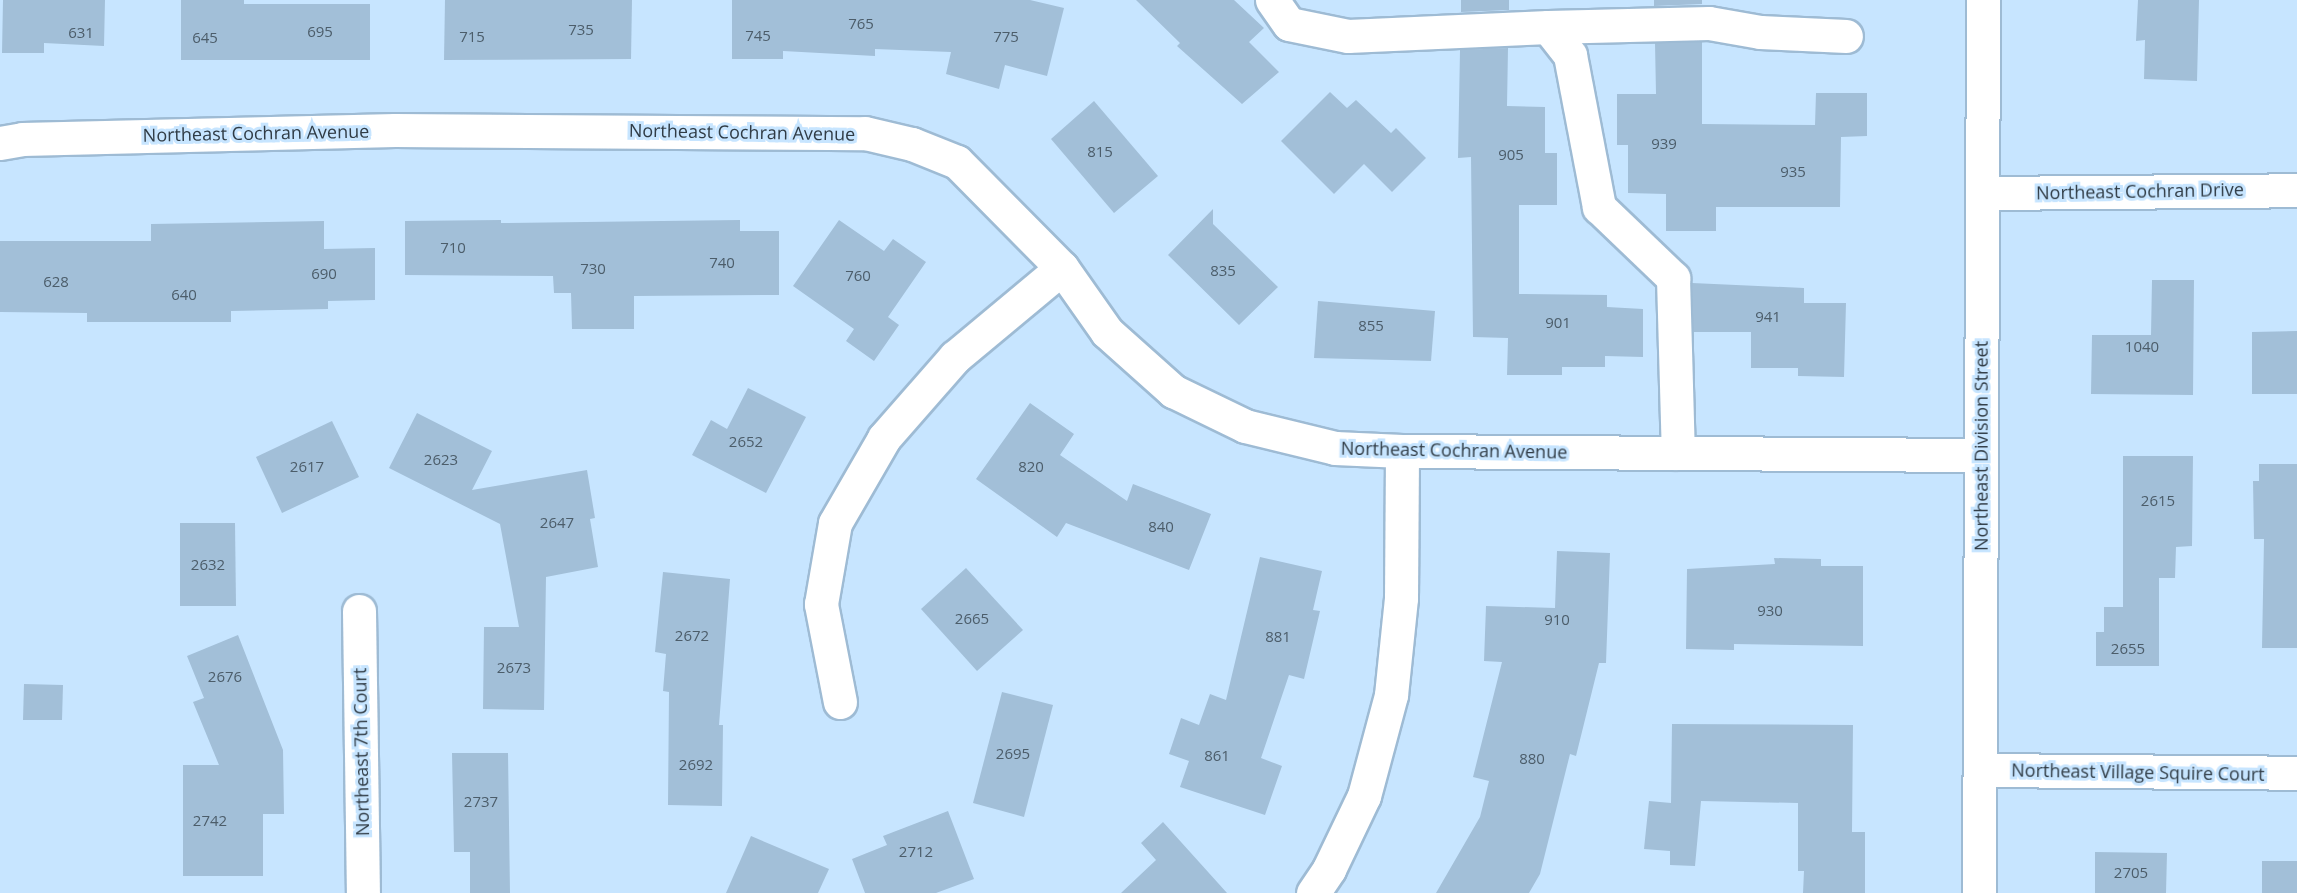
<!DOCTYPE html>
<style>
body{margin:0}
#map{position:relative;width:2297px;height:893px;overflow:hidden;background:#c7e5ff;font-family:"Open Sans",sans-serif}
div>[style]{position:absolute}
.building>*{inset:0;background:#a2bfd8}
.roads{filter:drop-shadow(2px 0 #9ebbd4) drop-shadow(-2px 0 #9ebbd4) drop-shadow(0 2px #9ebbd4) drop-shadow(0 -2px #9ebbd4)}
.minor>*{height:33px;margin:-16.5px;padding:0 16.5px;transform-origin:16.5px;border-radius:16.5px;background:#fff}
.major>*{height:33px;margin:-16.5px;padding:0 16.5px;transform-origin:16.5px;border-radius:16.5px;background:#fff}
span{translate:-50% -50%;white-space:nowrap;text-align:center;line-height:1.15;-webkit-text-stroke:6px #c7e5ff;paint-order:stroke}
.number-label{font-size:15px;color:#4c5d6a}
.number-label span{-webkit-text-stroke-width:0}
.street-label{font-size:18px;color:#303c46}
</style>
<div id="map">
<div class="building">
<div style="clip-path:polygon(3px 0,105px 0,104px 46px,44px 43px,44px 53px,2px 53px)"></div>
<div style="clip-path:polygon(181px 0,244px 0,244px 4px,370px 4px,370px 60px,181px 60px)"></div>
<div style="clip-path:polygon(445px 0,632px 0,631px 59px,444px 60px)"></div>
<div style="clip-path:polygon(732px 0,1030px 0,1064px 8px,1047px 76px,1005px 65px,999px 89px,946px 74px,951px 52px,875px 49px,875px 56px,783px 51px,783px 59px,732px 59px)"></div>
<div style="clip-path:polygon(1136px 0,1234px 0,1264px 28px,1249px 42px,1279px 72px,1242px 104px,1177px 46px,1180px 43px)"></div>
<div style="clip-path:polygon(1461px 0,1509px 0,1509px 10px,1461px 12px)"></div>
<div style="clip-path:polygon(1654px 0,1702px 0,1702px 4px,1654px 6px)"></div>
<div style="clip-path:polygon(2138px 0,2199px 0,2197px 81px,2144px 79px,2145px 40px,2136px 41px)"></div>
<div style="clip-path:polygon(1702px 42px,1702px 124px,1815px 125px,1816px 93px,1867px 93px,1867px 136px,1841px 137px,1840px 207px,1716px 207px,1716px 231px,1666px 231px,1666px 194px,1628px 193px,1628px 145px,1617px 145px,1617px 94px,1656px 94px,1655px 43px)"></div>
<div style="clip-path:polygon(1508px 48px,1507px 106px,1545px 107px,1545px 153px,1557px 153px,1557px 205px,1519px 205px,1519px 294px,1607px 295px,1607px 307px,1643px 309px,1643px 357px,1605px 356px,1605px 367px,1562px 367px,1562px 375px,1507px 375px,1508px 338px,1473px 337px,1471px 157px,1458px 158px,1460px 50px)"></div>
<div style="clip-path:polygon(1330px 92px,1347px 108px,1356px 100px,1391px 133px,1396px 128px,1426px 158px,1392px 192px,1364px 164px,1334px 194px,1281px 141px)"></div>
<div style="clip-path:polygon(1094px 101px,1158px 176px,1114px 213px,1051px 139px)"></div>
<div style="clip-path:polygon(1213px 209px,1213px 224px,1278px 287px,1239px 325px,1168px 255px)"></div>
<div style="clip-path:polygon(501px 220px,501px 223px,740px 220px,740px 231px,779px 231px,779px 295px,634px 296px,634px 329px,572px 329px,571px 293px,554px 293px,553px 276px,405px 275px,405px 221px)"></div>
<div style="clip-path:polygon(839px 220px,884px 251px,893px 239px,926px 262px,888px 317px,899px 325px,874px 361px,846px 341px,854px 329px,793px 286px)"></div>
<div style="clip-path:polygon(324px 221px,324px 249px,375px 248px,375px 300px,328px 301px,328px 309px,231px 311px,231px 322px,87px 322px,87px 313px,0 312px,0 241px,151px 241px,151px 224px)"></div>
<div style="clip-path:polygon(2152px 280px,2194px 280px,2193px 395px,2091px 394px,2092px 335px,2151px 335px)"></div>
<div style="clip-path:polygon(1692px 283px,1804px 288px,1804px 303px,1846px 303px,1844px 377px,1798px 376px,1798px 368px,1751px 368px,1751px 332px,1693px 332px)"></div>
<div style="clip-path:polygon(1318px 301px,1435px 311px,1431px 361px,1314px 358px)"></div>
<div style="clip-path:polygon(2297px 331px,2297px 394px,2252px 394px,2252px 332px)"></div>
<div style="clip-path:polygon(748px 388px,806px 417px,766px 493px,692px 455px,711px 420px,727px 429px)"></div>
<div style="clip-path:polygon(1030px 403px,1074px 434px,1060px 455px,1127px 501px,1133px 484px,1211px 514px,1189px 570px,1066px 523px,1057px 537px,976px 479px)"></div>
<div style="clip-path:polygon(417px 413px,492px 451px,472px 490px,587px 470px,595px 518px,590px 519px,598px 567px,546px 577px,544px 710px,483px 709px,484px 627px,519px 627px,500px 524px,389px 468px)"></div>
<div style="clip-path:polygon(332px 421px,359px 477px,282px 513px,256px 457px)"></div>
<div style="clip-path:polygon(2123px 456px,2193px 456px,2192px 546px,2176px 547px,2175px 578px,2159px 578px,2159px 666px,2096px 666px,2096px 632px,2104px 632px,2104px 607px,2123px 607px)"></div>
<div style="clip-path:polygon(2259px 464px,2297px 464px,2297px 648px,2262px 648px,2264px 539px,2254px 539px,2253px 481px,2259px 481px)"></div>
<div style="clip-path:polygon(180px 523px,235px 523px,236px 606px,180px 606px)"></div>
<div style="clip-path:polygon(1557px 551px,1610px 553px,1606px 663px,1599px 663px,1576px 756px,1570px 754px,1540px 874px,1529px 893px,1436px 893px,1480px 817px,1489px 781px,1473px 777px,1502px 662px,1484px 661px,1486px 606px,1555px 608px)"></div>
<div style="clip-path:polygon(1260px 557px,1322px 571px,1313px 610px,1320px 611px,1304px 679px,1289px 675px,1261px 758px,1282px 766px,1265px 815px,1180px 787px,1189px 761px,1169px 754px,1181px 718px,1199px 725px,1210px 694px,1226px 700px)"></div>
<div style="clip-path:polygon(1774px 558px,1821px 559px,1821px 566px,1863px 566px,1863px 646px,1734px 644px,1734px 650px,1686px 649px,1687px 569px,1775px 564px)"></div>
<div style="clip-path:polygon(966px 568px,1023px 630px,977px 671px,921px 609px)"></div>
<div style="clip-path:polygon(663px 572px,730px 579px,719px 725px,723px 725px,722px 806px,668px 805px,669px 692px,663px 691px,666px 654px,655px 652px)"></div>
<div style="clip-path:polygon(238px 635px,283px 750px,284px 814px,263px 814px,263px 876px,183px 876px,183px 765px,219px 765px,193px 702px,204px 698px,187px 656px)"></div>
<div style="clip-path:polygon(24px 684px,63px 685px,62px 720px,23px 720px)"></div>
<div style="clip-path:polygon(1002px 692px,1053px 705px,1024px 817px,973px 803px)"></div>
<div style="clip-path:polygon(1672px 724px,1853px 725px,1852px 832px,1865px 832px,1865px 893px,1803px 893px,1804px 871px,1798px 871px,1798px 803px,1701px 801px,1695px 866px,1670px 865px,1670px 851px,1644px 849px,1649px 801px,1671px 803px)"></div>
<div style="clip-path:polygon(452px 753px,508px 753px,510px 893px,470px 893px,470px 852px,454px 852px)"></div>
<div style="clip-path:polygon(948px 811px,974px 879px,936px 893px,865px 893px,852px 859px,887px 845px,883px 836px)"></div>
<div style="clip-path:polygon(1163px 822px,1227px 893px,1121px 893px,1156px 860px,1141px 843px)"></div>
<div style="clip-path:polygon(751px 836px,829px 869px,818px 893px,726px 893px)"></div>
<div style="clip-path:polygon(2095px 852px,2167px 853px,2166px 893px,2095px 893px)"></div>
<div style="clip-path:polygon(2262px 861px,2297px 861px,2297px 893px,2262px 893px)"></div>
</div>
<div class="roads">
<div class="minor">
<div style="left:1272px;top:0;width:29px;rotate:55deg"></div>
<div style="left:1289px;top:24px;width:60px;rotate:11.5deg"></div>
<div style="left:1348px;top:36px;width:200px;rotate:-2.6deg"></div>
<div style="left:1548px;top:27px;width:36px;rotate:52deg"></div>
<div style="left:1570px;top:55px;width:155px;rotate:79.2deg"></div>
<div style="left:1599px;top:207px;width:103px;rotate:43.8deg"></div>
<div style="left:1673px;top:278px;width:175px;rotate:88.4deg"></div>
<div style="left:1548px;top:27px;width:161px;rotate:-1.4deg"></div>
<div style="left:1709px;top:23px;width:52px;rotate:10deg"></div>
<div style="left:1760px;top:32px;width:86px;rotate:2.7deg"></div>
<div style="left:0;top:143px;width:22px;rotate:-10deg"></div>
<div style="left:22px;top:139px;width:373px;rotate:-1.4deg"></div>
<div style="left:395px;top:130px;width:470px;rotate:0.4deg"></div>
<div style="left:865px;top:133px;width:48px;rotate:13.2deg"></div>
<div style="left:912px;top:144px;width:48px;rotate:21.8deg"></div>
<div style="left:957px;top:162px;width:149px;rotate:45.3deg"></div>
<div style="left:1062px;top:268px;width:78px;rotate:54.9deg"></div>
<div style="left:1107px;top:332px;width:89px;rotate:41.8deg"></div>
<div style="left:1173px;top:391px;width:80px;rotate:25.9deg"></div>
<div style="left:1245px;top:426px;width:93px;rotate:13.7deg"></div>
<div style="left:1335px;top:448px;width:67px;rotate:2.6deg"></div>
<div style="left:1402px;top:451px;width:579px;rotate:0.4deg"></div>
<div style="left:1983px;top:193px;width:314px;rotate:-0.5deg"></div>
<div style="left:359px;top:611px;width:282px;rotate:89.2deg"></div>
<div style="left:840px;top:702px;width:100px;rotate:-101deg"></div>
<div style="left:821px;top:604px;width:82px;rotate:-80.2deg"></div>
<div style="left:835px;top:523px;width:98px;rotate:-60deg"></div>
<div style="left:884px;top:438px;width:108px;rotate:-48.8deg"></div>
<div style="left:955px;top:357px;width:139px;rotate:-39.8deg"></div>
<div style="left:1980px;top:770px;width:317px;rotate:0.5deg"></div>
<div style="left:1313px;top:893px;width:29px;rotate:-56deg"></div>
<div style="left:1329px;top:869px;width:81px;rotate:-64.4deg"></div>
<div style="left:1364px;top:796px;width:105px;rotate:-75deg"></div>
<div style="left:1391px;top:695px;width:98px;rotate:-84.1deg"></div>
<div style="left:1401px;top:598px;width:147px;rotate:-89.6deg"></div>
</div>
<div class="major">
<div style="left:1979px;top:893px;width:893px;rotate:-89.74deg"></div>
</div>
</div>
<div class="number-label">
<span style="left:861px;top:24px">765</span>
<span style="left:581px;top:30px">735</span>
<span style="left:320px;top:32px">695</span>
<span style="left:81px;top:33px">631</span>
<span style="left:758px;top:36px">745</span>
<span style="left:472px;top:37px">715</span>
<span style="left:1006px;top:37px">775</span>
<span style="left:205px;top:38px">645</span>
<span style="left:1664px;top:144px">939</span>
<span style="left:1100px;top:152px">815</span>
<span style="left:1511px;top:155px">905</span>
<span style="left:1793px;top:172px">935</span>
<span style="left:453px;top:248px">710</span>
<span style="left:722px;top:263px">740</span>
<span style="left:593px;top:269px">730</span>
<span style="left:1223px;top:271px">835</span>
<span style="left:324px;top:274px">690</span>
<span style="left:858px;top:276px">760</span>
<span style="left:56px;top:282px">628</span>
<span style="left:184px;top:295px">640</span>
<span style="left:1768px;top:317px">941</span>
<span style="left:1558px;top:323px">901</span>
<span style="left:1371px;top:326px">855</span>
<span style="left:2142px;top:347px">1040</span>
<span style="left:746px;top:442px">2652</span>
<span style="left:441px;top:460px">2623</span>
<span style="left:307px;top:467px">2617</span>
<span style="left:1031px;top:467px">820</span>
<span style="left:2158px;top:501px">2615</span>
<span style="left:557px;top:523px">2647</span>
<span style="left:1161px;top:527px">840</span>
<span style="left:208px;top:565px">2632</span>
<span style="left:1770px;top:611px">930</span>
<span style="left:972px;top:619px">2665</span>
<span style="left:1557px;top:620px">910</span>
<span style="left:692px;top:636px">2672</span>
<span style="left:1278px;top:637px">881</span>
<span style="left:2128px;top:649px">2655</span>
<span style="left:514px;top:668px">2673</span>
<span style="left:225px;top:677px">2676</span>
<span style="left:1013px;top:754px">2695</span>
<span style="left:1217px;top:756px">861</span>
<span style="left:1532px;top:759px">880</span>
<span style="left:696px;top:765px">2692</span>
<span style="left:481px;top:802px">2737</span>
<span style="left:210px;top:821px">2742</span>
<span style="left:916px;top:852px">2712</span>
<span style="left:2131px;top:873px">2705</span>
</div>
<div class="street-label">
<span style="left:742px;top:132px;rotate:1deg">Northeast Cochran Avenue</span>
<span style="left:256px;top:133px;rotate:-1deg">Northeast Cochran Avenue</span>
<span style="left:2140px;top:191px;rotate:-1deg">Northeast Cochran Drive</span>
<span style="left:1981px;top:446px;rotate:-90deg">Northeast Division Street</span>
<span style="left:1454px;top:450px;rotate:1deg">Northeast Cochran Avenue</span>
<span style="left:361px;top:752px;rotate:-91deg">Northeast 7th Court</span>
<span style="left:2138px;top:772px;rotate:1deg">Northeast Village Squire Court</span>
</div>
</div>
